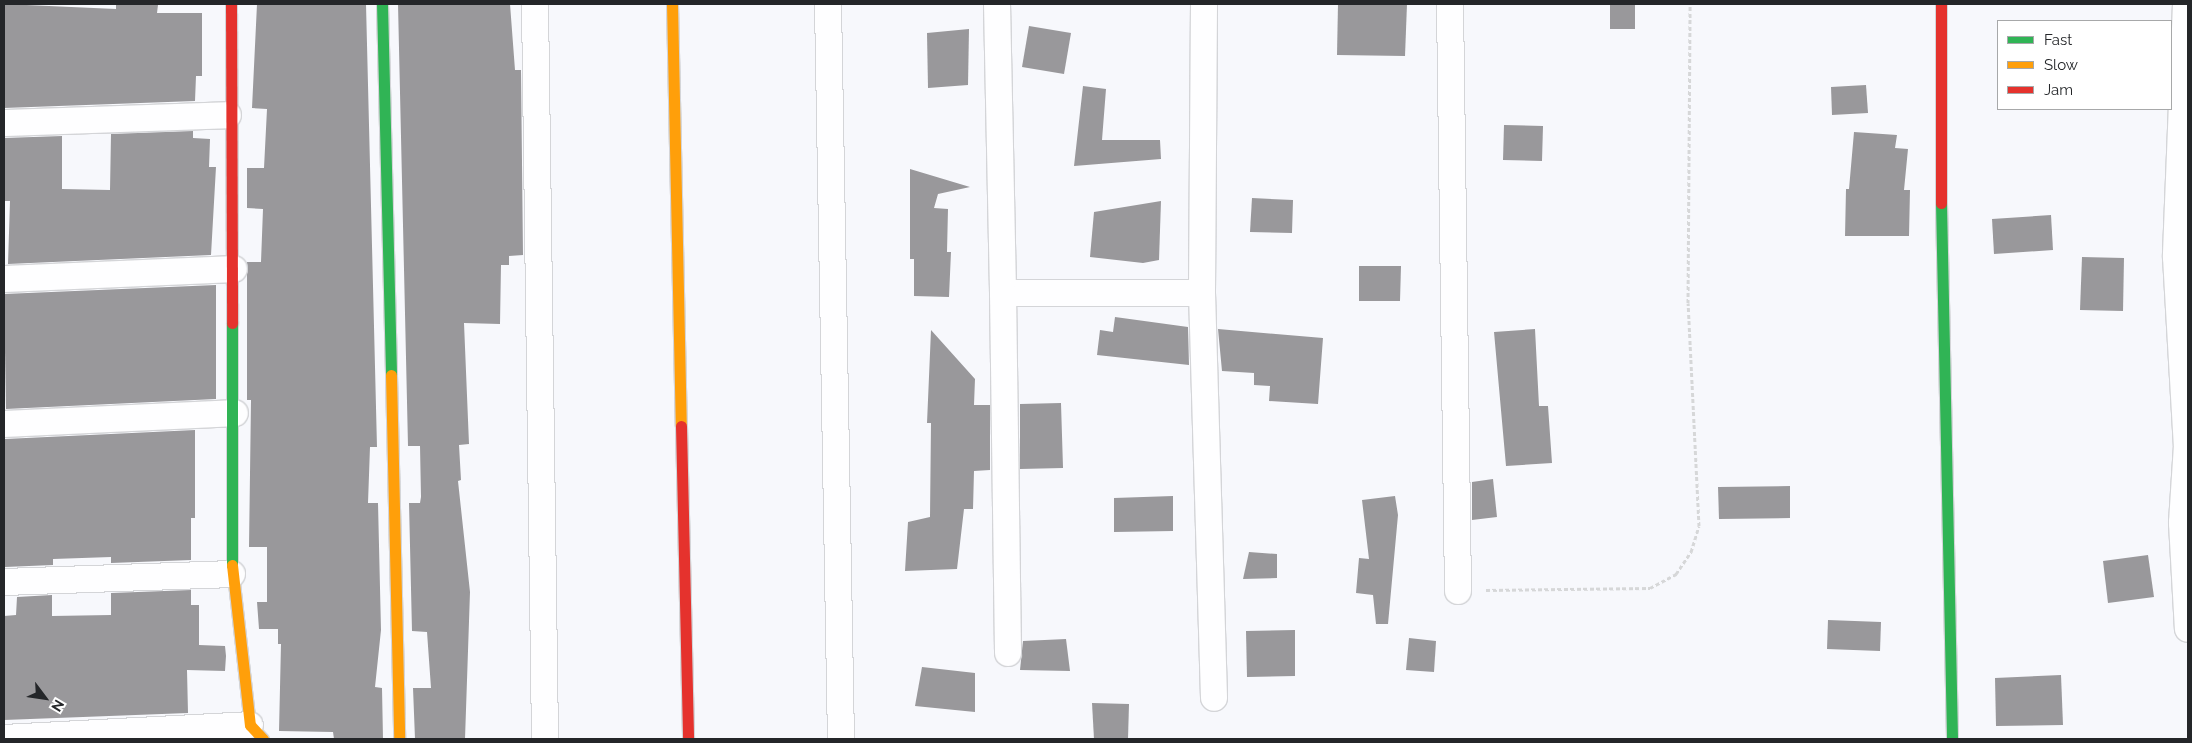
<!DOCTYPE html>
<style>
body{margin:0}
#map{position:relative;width:2192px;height:743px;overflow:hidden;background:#f7f8fc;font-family:Raleway,sans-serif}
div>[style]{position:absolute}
.building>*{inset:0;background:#99989b}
.path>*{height:3px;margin-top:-1.5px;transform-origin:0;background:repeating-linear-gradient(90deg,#d6d7d8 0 4px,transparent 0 6.5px)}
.roads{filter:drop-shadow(1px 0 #d4d5d8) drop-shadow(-1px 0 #d4d5d8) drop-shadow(0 1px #d4d5d8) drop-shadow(0 -1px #d4d5d8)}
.street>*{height:26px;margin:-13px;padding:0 13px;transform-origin:13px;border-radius:13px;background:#fefeff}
.fast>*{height:11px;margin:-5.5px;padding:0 5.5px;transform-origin:5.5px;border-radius:5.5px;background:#30b455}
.slow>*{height:11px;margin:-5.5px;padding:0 5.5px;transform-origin:5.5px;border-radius:5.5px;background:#ff9f0a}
.jam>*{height:11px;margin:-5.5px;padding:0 5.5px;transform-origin:5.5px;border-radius:5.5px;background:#e5322d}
span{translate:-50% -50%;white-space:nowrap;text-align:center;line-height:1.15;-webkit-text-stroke:5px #fff;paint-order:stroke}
.frame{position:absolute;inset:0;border:5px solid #242629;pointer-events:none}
.legend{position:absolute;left:1997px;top:20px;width:175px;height:90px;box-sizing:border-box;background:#fff;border:1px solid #a7a8a9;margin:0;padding:6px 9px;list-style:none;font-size:15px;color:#242629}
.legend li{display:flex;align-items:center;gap:10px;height:25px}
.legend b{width:25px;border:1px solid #a7a8a9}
.north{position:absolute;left:20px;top:673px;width:50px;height:50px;-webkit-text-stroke:4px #fff;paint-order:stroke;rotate:121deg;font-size:14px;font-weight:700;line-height:20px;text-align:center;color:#242629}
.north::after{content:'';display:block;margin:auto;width:18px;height:22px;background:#242629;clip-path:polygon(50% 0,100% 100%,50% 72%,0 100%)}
</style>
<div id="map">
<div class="building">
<div style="clip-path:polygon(4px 4px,116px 9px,116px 4px,141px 4px,158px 5px,157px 13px,202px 13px,202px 76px,196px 76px,195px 101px,4px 108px)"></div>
<div style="clip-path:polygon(257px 4px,366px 4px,377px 447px,370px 447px,368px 503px,378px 503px,381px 630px,375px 687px,382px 688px,383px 739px,334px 739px,333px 732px,279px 731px,281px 644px,278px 644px,278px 629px,259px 629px,257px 602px,267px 602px,267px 547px,249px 547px,251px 400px,247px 400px,247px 262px,261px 262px,263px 209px,247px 208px,247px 168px,264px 168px,267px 109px,252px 108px)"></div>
<div style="clip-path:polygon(398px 4px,510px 4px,515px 70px,521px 70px,523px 255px,509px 256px,509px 265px,501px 265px,500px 324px,464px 323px,469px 444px,459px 445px,461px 480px,458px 481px,470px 592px,465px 739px,415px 739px,413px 688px,431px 688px,427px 632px,412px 631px,409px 503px,420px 503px,421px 497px,420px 446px,408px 446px)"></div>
<div style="clip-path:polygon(1338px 4px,1407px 4px,1405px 56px,1337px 55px)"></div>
<div style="clip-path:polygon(1610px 4px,1635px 4px,1635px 29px,1610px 29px)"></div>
<div style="clip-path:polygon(1029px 26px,1071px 33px,1064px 74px,1022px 67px)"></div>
<div style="clip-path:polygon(969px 29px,968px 85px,928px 88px,927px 33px)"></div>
<div style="clip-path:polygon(1866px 85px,1868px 113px,1832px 115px,1831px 87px)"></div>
<div style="clip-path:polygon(1083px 86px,1106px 89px,1102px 140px,1160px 140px,1161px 159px,1074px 166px)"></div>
<div style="clip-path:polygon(1504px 125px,1543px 126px,1542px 161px,1503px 160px)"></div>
<div style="clip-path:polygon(193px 131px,193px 138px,210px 139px,209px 167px,216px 167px,211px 255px,8px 264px,10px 201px,4px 201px,4px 138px,62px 136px,62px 189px,110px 190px,111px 134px)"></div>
<div style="clip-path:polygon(1854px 132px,1897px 135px,1895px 148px,1908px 149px,1904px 190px,1910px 190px,1909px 236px,1845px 236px,1846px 189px,1849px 189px)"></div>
<div style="clip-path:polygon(910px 169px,970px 187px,938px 194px,934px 208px,948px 209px,947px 252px,951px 252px,949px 297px,914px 296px,914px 259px,910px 259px)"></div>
<div style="clip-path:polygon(1252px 198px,1293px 200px,1292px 233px,1250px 232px)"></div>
<div style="clip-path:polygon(1161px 201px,1159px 260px,1143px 263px,1090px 257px,1094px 212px)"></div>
<div style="clip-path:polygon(2051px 215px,2053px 250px,1994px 254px,1992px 219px)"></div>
<div style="clip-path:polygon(2082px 257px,2124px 258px,2123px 311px,2080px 310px)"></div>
<div style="clip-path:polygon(1359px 266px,1401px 266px,1400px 301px,1359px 301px)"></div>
<div style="clip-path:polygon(216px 285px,216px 399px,6px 409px,4px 294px)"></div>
<div style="clip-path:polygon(1115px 317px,1188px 327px,1189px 365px,1097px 355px,1100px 330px,1113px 332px)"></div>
<div style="clip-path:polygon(1218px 329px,1323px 338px,1318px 404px,1269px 401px,1270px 386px,1254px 385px,1254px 373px,1222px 371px)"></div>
<div style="clip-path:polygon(1535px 329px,1539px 406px,1548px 406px,1552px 463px,1506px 466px,1494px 332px)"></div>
<div style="clip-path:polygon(931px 330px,975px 379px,974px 405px,990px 405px,990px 470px,974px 471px,973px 509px,964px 509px,957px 569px,905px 571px,908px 522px,930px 517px,931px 423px,927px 423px)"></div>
<div style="clip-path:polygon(1061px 403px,1063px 468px,1020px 469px,1020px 404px)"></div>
<div style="clip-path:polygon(195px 430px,195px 518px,191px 518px,191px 560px,111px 563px,111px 557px,53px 559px,53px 565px,5px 567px,5px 439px)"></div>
<div style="clip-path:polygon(1493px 479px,1497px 517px,1472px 520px,1472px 482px)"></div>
<div style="clip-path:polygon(1790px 486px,1790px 518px,1719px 519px,1718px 487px)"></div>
<div style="clip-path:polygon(1173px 496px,1173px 531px,1114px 532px,1114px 498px)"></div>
<div style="clip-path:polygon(1395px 496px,1398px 515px,1388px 624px,1376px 624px,1373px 595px,1356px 593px,1359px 558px,1369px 559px,1362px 500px)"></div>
<div style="clip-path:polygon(1249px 552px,1277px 554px,1277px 578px,1243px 579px)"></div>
<div style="clip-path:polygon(2148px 555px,2154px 597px,2108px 603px,2103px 561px)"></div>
<div style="clip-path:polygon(191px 590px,191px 605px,199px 605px,199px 645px,225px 646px,226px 656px,225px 671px,187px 670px,188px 713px,4px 720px,4px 616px,16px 615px,17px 597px,52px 595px,52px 616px,111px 615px,111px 593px)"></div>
<div style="clip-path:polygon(1828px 620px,1881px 622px,1880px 651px,1827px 649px)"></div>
<div style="clip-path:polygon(1295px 630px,1295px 676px,1247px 677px,1246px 631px)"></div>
<div style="clip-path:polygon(1409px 638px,1436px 641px,1434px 672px,1406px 670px)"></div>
<div style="clip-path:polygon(1066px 639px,1070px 671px,1020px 670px,1023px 641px)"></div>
<div style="clip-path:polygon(922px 667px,975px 673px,975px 712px,915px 706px)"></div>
<div style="clip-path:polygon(2061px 675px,2063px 725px,1996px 726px,1995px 678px)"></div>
<div style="clip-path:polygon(1092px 703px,1129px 704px,1128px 739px,1094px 739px)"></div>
</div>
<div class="path">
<div style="left:1486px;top:590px;width:164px;rotate:-0.7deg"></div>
<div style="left:1650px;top:588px;width:30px;rotate:-28deg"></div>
<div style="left:1676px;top:574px;width:27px;rotate:-56deg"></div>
<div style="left:1691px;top:552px;width:27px;rotate:-73deg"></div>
<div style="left:1699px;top:526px;width:223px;rotate:-92.8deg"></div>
<div style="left:1688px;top:303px;width:299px;rotate:-89.6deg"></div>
</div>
<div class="roads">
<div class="street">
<div style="left:535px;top:4px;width:735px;rotate:89.22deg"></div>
<div style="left:828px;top:4px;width:735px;rotate:88.99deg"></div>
<div style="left:997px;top:4px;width:289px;rotate:88.8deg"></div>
<div style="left:1003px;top:293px;width:199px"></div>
<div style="left:1204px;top:4px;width:289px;rotate:90.4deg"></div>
<div style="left:1202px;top:293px;width:405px;rotate:88.3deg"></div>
<div style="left:1450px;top:4px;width:587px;rotate:89.22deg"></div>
<div style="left:2186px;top:4px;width:253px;rotate:92.3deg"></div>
<div style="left:2176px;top:257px;width:188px;rotate:86.7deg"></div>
<div style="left:2187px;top:445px;width:78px;rotate:93.7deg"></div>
<div style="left:2182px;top:523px;width:106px;rotate:86.8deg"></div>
<div style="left:4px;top:123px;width:224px;rotate:-2deg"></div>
<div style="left:4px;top:279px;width:230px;rotate:-2.5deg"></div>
<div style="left:1003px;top:293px;width:360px;rotate:89.2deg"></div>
<div style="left:4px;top:424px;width:231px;rotate:-2.7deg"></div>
<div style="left:4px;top:582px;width:228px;rotate:-2deg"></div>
<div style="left:4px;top:738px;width:246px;rotate:-3deg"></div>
</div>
<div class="fast">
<div style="left:382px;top:4px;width:371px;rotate:88.6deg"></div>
<div style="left:1941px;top:203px;width:536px;rotate:88.82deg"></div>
<div style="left:232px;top:323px;width:242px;rotate:90deg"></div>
</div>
<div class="slow">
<div style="left:672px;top:4px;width:422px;rotate:88.8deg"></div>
<div style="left:391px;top:375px;width:364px;rotate:88.7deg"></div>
<div style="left:232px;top:565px;width:161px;rotate:83.6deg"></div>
<div style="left:250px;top:725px;width:19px;rotate:47deg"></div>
</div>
<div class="jam">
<div style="left:231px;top:4px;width:319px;rotate:89.8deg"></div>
<div style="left:1941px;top:4px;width:199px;rotate:90deg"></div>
<div style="left:681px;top:426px;width:313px;rotate:88.7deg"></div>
</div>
</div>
<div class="frame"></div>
<ul class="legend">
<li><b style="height:6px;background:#30b455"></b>Fast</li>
<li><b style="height:6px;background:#ff9f0a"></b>Slow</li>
<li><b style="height:6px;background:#e5322d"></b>Jam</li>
</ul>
<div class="north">N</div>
</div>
